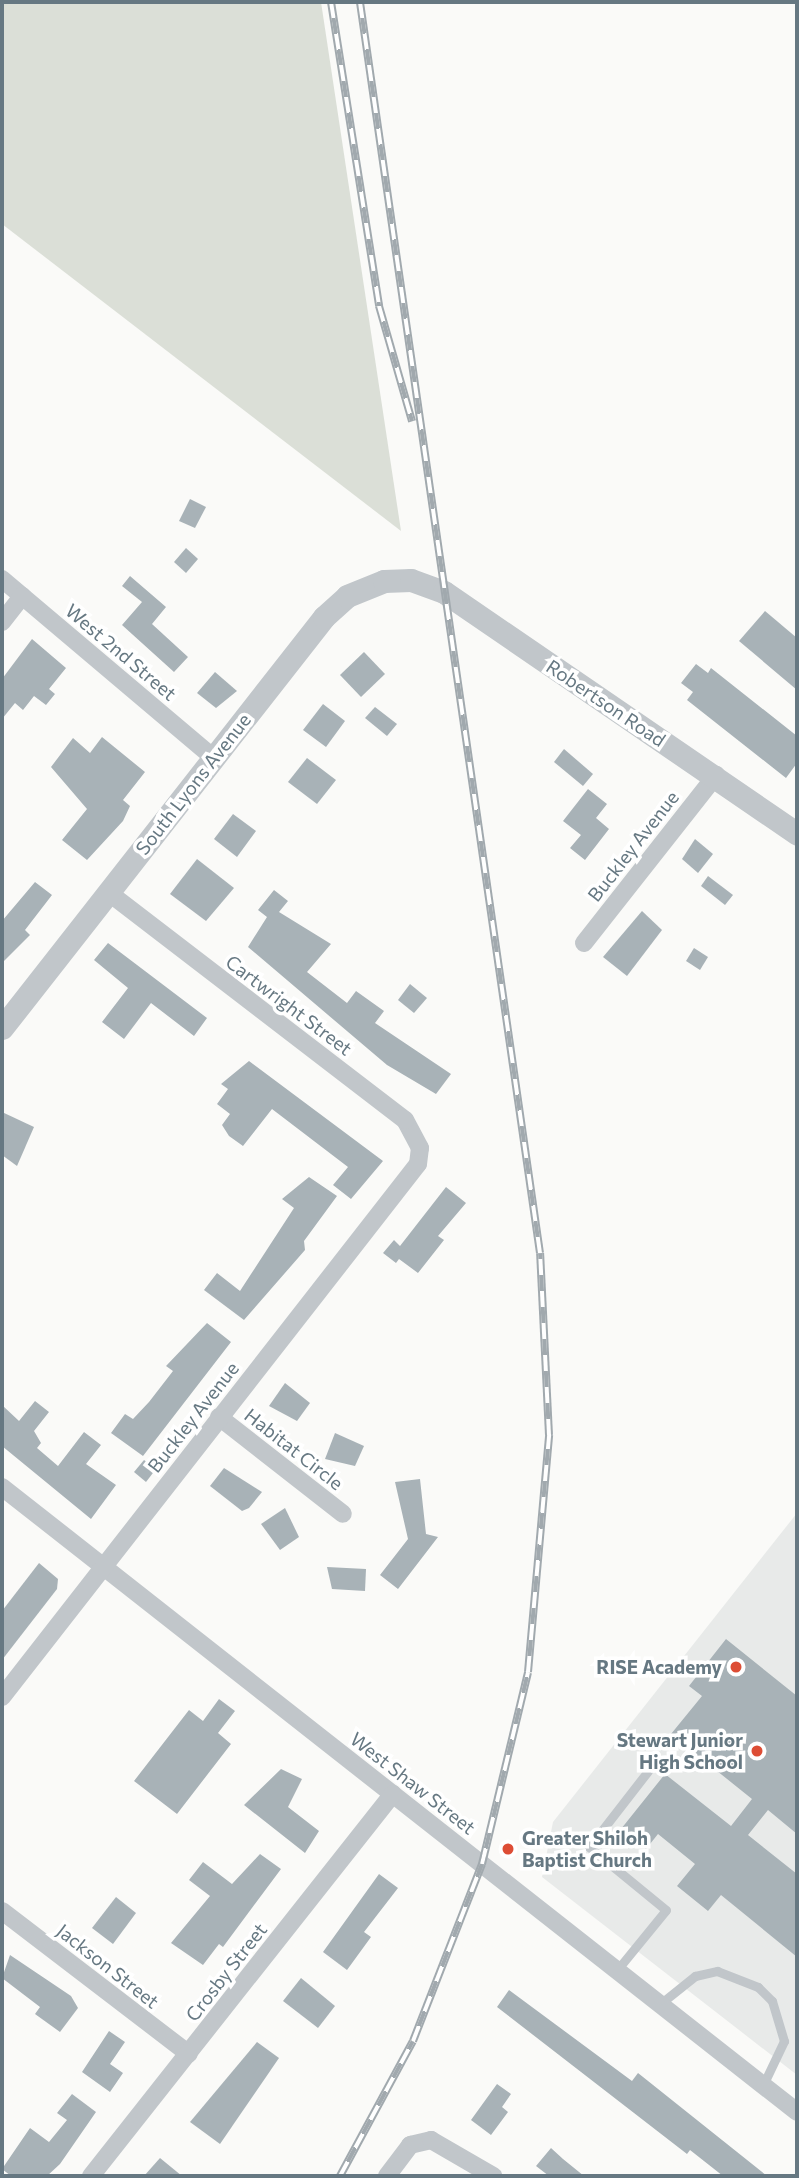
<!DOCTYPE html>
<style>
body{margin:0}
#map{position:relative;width:799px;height:2178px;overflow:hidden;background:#fafaf8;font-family:Commissioner,sans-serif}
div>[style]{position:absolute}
.built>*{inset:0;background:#e8eae9}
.green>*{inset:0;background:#dbdfd7}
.building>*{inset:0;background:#a8b2b7}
.service>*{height:9px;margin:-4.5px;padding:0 4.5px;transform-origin:4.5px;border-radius:4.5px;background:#c1c6ca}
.minor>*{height:18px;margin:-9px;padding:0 9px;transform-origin:9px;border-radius:9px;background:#c1c6ca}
.tertiary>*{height:23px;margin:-11.5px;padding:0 11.5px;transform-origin:11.5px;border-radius:11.5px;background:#c1c6ca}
.rail>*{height:8px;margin-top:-4px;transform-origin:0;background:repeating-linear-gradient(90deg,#fff 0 16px,#a1a9ae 0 32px);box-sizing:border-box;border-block:2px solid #a1a9ae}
.dots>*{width:19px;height:19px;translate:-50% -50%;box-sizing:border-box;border:4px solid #fff;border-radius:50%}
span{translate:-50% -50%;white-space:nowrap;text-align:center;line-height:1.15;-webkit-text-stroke:7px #fff;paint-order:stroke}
.street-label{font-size:19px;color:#667882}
.poi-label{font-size:19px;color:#667882;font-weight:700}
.right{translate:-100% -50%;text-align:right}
.left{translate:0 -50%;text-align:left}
.frame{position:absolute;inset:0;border:4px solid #667882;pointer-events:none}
</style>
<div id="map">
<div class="built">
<div style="clip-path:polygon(797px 1513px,797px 2075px,542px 1877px,553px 1822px)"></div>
</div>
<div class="green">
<div style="clip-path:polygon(2px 2px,321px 2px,401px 531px,2px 224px)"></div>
</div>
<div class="building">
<div style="clip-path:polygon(190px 499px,206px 507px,195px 528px,179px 521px)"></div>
<div style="clip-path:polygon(186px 548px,198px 559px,186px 573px,174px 562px)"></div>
<div style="clip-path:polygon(130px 576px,166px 607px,152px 624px,188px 657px,174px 672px,122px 625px,142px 602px,122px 586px)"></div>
<div style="clip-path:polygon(765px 611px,797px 638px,797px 690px,739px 641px)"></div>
<div style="clip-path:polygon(32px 639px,66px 668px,49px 689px,55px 694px,46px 705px,34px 696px,23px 710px,15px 703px,2px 719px,2px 679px)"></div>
<div style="clip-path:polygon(364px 652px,385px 674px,361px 697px,340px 675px)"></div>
<div style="clip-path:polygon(696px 664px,708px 673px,711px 668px,797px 736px,797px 763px,786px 778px,687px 700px,693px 692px,681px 683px)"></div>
<div style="clip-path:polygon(215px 672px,237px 691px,216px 708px,197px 693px)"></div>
<div style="clip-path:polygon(323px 704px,345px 721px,326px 747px,303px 730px)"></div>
<div style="clip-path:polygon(375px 707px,397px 724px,387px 736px,365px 718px)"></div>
<div style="clip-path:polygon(102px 737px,145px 772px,123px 800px,130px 806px,123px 821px,87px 860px,62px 840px,87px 809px,51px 767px,73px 738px,90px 753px)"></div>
<div style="clip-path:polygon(564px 749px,593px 774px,583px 786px,554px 762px)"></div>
<div style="clip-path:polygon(307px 758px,336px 780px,317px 804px,288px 782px)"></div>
<div style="clip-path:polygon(588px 789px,607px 804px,596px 818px,609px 829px,585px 860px,570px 848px,581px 835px,563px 821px)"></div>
<div style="clip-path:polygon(233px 814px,256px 831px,237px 857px,214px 839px)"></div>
<div style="clip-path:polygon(695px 839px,713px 854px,698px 873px,682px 859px)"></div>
<div style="clip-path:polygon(197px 859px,234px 888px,206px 921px,170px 894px)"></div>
<div style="clip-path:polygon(708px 876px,733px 895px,725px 905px,701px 886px)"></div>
<div style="clip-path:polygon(35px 882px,52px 895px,25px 930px,30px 935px,2px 963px,2px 921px)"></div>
<div style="clip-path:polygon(274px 890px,288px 901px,279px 912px,331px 944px,307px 972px,347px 1003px,356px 991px,384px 1011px,375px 1023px,451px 1074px,436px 1094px,387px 1065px,248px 947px,267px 917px,258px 910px)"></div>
<div style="clip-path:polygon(642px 911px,662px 930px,627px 976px,603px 957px)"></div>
<div style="clip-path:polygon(108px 943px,207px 1018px,194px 1036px,151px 1003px,124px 1039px,102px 1022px,128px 988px,94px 960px)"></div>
<div style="clip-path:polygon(694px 948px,708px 957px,700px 970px,686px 961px)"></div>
<div style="clip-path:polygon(410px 984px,427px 998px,414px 1013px,398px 1000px)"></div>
<div style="clip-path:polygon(249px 1061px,383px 1161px,351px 1199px,333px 1185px,348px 1167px,272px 1109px,243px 1146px,229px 1136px,222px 1125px,230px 1114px,217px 1104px,228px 1089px,221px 1084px)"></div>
<div style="clip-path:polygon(2px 1112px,34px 1127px,17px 1166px,2px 1155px)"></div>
<div style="clip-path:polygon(309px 1177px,337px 1196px,304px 1241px,305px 1250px,244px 1320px,204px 1290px,217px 1273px,240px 1291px,294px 1208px,282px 1199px)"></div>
<div style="clip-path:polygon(446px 1187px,466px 1203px,438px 1236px,444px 1240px,418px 1273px,399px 1259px,396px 1263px,383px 1253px,394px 1240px,400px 1246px)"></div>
<div style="clip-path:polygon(207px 1323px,231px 1342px,143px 1456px,111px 1433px,125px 1414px,133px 1419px,149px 1402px,173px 1371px,166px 1366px)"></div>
<div style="clip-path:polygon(285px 1383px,310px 1403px,297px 1421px,269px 1406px)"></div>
<div style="clip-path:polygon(35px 1401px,49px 1412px,34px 1431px,41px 1443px,37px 1448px,58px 1466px,84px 1432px,101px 1445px,86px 1464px,116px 1485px,91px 1519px,2px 1446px,2px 1405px,19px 1421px)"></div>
<div style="clip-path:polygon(335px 1433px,364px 1446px,355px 1466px,325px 1459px)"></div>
<div style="clip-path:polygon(144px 1460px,156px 1469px,146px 1482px,134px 1472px)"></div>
<div style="clip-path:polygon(224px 1468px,262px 1492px,249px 1508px,242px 1511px,210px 1486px)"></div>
<div style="clip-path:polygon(420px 1479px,426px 1534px,438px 1537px,398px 1589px,380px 1575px,408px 1539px,395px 1482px)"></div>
<div style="clip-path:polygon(285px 1508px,299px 1537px,280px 1550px,261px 1524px)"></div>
<div style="clip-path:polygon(39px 1563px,58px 1579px,57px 1589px,2px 1660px,2px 1611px)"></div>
<div style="clip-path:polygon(327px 1567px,366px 1569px,365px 1591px,332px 1589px)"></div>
<div style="clip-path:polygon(726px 1639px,797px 1696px,797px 1834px,768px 1810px,748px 1835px,797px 1874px,797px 1957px,721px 1895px,708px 1911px,677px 1886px,695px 1864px,658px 1834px,646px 1849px,621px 1829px,665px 1774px,731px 1826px,752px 1799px,671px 1734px,702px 1696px,689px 1686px)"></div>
<div style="clip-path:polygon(219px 1699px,235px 1711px,218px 1733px,231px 1744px,177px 1814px,134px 1781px,189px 1710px,203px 1721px)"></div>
<div style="clip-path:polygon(281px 1769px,302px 1779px,288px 1807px,319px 1831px,305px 1853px,244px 1805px)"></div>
<div style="clip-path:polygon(260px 1854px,281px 1869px,223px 1947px,219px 1944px,203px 1965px,171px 1943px,210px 1896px,189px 1880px,203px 1862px,232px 1884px)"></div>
<div style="clip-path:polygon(379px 1874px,398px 1888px,364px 1932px,371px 1937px,347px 1970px,323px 1952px)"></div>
<div style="clip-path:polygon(116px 1897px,136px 1913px,113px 1944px,92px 1928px)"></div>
<div style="clip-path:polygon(10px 1955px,71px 1996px,78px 2008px,60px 2032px,35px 2014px,40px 2007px,2px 1978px)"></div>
<div style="clip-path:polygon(301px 1978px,335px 2006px,318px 2028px,283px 2001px)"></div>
<div style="clip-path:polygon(509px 1990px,632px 2081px,638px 2073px,767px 2176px,723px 2176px,690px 2150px,687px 2154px,497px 2007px)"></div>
<div style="clip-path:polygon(109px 2031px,125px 2042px,110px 2064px,123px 2073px,110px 2092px,82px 2072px)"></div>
<div style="clip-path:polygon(257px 2042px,279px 2058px,220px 2144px,190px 2122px)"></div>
<div style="clip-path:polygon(497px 2084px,511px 2094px,502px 2107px,508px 2112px,491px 2135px,471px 2120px)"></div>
<div style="clip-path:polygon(72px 2094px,96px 2112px,60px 2164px,47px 2176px,11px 2176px,2px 2169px,30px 2128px,49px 2142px,67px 2120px,57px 2113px)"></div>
<div style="clip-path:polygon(551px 2148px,563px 2159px,584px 2176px,549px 2176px,536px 2166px)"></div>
<div style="clip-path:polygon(160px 2158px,182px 2176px,144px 2176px)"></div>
</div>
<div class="service">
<div style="left:617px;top:1970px;width:77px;rotate:-50.8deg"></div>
<div style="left:666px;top:1910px;width:99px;rotate:-140.7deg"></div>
<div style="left:589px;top:1847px;width:96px;rotate:-52.2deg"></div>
<div style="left:660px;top:2004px;width:45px;rotate:-38.7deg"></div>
<div style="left:695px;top:1976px;width:23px;rotate:-13deg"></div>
<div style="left:717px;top:1971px;width:44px;rotate:21.3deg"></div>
<div style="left:758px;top:1987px;width:20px;rotate:45deg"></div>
<div style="left:772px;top:2001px;width:42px;rotate:73.3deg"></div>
<div style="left:784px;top:2041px;width:49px;rotate:115.5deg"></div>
</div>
<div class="minor">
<div style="left:2px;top:579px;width:277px;rotate:40.2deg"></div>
<div style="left:2px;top:622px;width:33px;rotate:-52deg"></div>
<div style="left:584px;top:943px;width:214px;rotate:-51.8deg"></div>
<div style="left:219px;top:1417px;width:157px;rotate:38deg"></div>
<div style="left:2px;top:1487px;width:1011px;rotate:38.17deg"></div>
<div style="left:2px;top:1697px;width:676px;rotate:-52.03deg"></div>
<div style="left:418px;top:1164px;width:16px;rotate:-83deg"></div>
<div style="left:420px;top:1148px;width:32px;rotate:-118deg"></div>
<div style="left:405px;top:1120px;width:373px;rotate:-142.5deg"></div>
<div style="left:2px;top:1911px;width:235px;rotate:37.4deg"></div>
<div style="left:91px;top:2176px;width:487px;rotate:-51.7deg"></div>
<div style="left:387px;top:2176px;width:39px;rotate:-53deg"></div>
<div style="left:410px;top:2145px;width:22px;rotate:-13deg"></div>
<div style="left:431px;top:2140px;width:72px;rotate:30.1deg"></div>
</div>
<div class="tertiary">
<div style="left:2px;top:1028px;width:522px;rotate:-51.92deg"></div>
<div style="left:324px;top:617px;width:31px;rotate:-42deg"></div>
<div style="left:347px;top:596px;width:40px;rotate:-22deg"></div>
<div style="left:384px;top:581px;width:27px;rotate:-2deg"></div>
<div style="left:411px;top:580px;width:35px;rotate:20deg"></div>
<div style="left:444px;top:592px;width:428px;rotate:34.4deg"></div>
</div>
<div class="rail">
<div style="left:331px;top:2px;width:308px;rotate:81deg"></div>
<div style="left:379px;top:306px;width:120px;rotate:74deg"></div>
<div style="left:340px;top:2176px;width:153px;rotate:-61.6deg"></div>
<div style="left:413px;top:2041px;width:190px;rotate:-68.7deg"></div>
<div style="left:482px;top:1864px;width:197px;rotate:-76.5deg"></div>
<div style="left:528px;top:1672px;width:238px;rotate:-84.9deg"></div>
<div style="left:549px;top:1435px;width:182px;rotate:-92.8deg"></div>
<div style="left:540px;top:1253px;width:1264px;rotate:-98.19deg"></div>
</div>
<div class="dots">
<div style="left:736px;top:1667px;background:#dd4d35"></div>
<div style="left:757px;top:1751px;background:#dd4d35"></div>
<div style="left:508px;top:1849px;background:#dd4d35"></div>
</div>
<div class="street-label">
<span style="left:121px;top:652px;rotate:40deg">West 2nd Street</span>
<span style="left:606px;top:703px;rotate:34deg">Robertson Road</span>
<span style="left:193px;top:784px;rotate:-52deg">South Lyons Avenue</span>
<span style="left:633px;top:846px;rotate:-52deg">Buckley Avenue</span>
<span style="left:289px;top:1005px;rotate:37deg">Cartwright Street</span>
<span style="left:193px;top:1417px;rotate:-52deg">Buckley Avenue</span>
<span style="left:294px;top:1449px;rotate:38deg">Habitat Circle</span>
<span style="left:413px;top:1783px;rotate:38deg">West Shaw Street</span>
<span style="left:108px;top:1966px;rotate:38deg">Jackson Street</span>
<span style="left:226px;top:1972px;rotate:-52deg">Crosby Street</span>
</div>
<div class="poi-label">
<span class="right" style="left:722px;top:1667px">RISE Academy</span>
<span class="right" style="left:743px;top:1751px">Stewart Junior<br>High School</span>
<span class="left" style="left:522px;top:1849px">Greater Shiloh<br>Baptist Church</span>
</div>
<div class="frame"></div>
</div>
